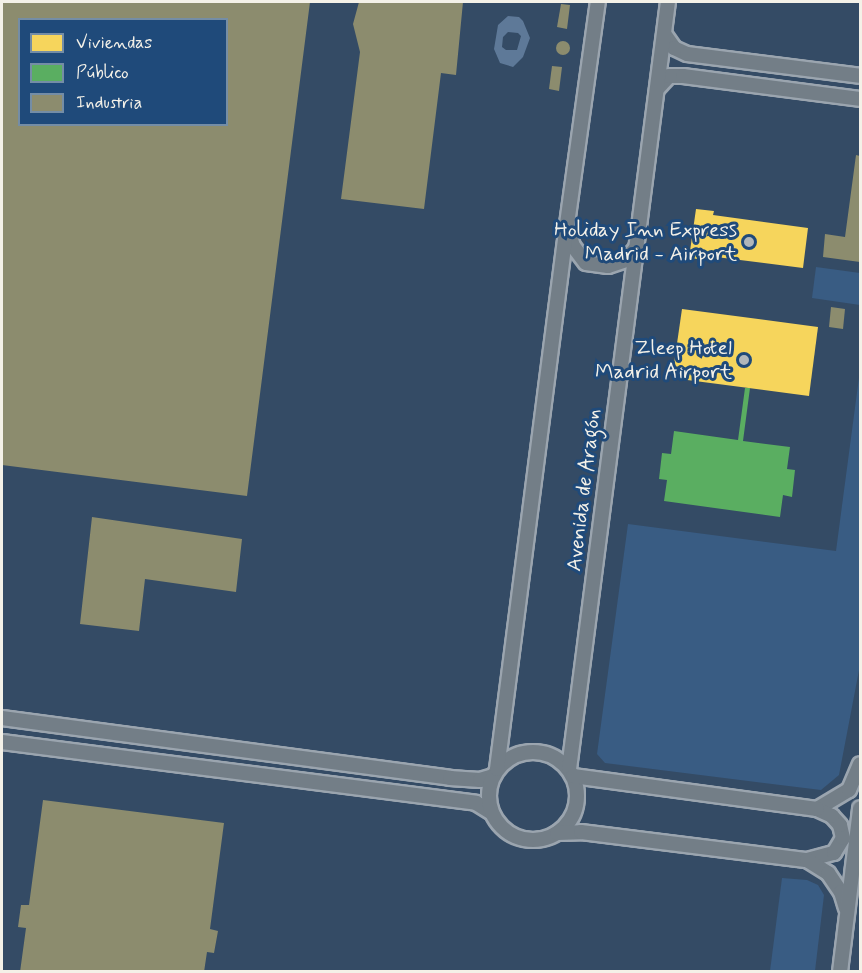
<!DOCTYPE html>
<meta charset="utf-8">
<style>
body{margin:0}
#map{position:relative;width:862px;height:973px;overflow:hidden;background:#344b65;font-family:Mynerve,sans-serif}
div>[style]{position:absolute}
.green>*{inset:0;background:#395c83}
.water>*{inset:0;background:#5e7998}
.homes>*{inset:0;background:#f6d55c}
.public>*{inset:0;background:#5aae61}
.industry>*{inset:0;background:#8c8c6e}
.round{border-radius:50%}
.roads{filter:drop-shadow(2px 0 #9ba5af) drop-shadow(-2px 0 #9ba5af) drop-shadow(0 2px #9ba5af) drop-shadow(0 -2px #9ba5af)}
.street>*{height:14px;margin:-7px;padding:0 7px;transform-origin:7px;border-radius:7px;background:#737e87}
.street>.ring{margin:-7px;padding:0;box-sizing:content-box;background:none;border:14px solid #737e87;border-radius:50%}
.dots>*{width:16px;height:16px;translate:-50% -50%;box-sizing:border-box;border:3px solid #1f4a7a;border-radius:50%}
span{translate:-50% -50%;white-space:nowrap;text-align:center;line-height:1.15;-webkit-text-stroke:6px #1f4a7a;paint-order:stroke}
.poi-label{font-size:21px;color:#f4f1e8}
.right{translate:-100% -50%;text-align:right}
.street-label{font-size:21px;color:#f4f1e8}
.frame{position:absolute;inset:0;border:3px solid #f4f1e8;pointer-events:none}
.legend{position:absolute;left:18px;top:18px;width:210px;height:108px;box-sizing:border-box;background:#1f4a7a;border:2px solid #748da6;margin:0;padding:8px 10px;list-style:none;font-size:18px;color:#f4f1e8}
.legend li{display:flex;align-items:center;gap:12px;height:30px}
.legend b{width:30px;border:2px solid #748da6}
</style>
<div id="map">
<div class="green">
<div style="clip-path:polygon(816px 267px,860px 273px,860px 305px,812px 298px)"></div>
<div style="clip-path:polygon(860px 370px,860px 665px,839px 775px,821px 790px,605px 763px,597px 754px,628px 524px,836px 551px)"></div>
<div style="clip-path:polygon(782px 878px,807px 880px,818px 885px,824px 895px,815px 971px,770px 971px)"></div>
</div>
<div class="water">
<div style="clip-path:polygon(evenodd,508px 16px,519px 17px,523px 21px,530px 38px,523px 57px,513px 67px,500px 63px,494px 49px,498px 25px,508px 16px,508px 32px,518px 33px,521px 36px,517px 50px,506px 50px,502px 47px,503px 37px,508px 32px)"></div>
</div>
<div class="homes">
<div style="clip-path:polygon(696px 209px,714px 211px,713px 215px,808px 228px,803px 268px,708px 256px,707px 260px,689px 258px)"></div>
<div style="clip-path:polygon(682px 309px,818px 327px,809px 396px,672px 378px)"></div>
</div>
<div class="public">
<div style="clip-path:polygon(745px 388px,750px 388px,743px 441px,790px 447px,787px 469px,795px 470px,792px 497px,783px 495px,780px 517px,664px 501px,667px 480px,659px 479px,662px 453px,671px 454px,674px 431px,738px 440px)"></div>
</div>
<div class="industry">
<div style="clip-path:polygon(evenodd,2px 2px,310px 2px,247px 496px,2px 465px,2px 2px,20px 20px,226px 20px,226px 124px,20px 124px,20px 20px)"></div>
<div style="clip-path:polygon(359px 2px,463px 2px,456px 75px,441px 73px,424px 209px,341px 199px,360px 52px,353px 24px)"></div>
<div style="clip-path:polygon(561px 4px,570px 5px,567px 29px,557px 27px)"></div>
<div class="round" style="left:556px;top:41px;width:14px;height:14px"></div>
<div style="clip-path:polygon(552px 66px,562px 67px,559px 91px,549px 89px)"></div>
<div style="clip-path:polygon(856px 155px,860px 156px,860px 262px,823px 257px,825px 234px,845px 237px)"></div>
<div style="clip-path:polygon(831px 307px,845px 309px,843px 329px,829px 327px)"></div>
<div style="clip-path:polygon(92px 517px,242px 539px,236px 592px,145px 579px,139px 631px,80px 624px)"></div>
<div style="clip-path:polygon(43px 800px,224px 823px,210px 929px,218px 931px,214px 953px,207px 952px,204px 972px,20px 972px,26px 928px,18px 927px,21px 905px,29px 905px)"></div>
</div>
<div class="roads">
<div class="street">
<div style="left:665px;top:35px;width:16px;rotate:55deg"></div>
<div style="left:674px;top:48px;width:14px;rotate:25deg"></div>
<div style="left:687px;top:54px;width:174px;rotate:7.2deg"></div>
<div style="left:658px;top:88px;width:16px;rotate:-47deg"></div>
<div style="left:669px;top:76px;width:14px"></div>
<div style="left:683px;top:76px;width:178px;rotate:7.4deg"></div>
<div style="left:568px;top:229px;width:18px;rotate:74deg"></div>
<div style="left:573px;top:246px;width:21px;rotate:53deg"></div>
<div style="left:586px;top:263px;width:22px;rotate:8deg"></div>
<div style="left:608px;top:266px;width:19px;rotate:-18deg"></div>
<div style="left:626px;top:260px;width:17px;rotate:-50deg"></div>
<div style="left:2px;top:718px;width:452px;rotate:7.6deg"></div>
<div style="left:450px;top:778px;width:30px;rotate:4deg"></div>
<div style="left:480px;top:780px;width:14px;rotate:-17deg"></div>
<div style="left:2px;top:742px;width:478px;rotate:7.3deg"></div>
<div style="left:476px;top:803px;width:19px;rotate:32deg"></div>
<div class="ring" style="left:489px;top:752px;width:74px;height:74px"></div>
<div style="left:497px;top:769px;width:549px;rotate:-82.68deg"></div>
<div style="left:567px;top:224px;width:224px;rotate:-82.1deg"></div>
<div style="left:569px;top:769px;width:773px;rotate:-82.65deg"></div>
<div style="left:817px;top:809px;width:37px;rotate:-31deg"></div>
<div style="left:849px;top:790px;width:28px;rotate:-67deg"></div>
<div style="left:557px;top:833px;width:24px;rotate:-2deg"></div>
<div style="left:581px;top:832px;width:228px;rotate:7.1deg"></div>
<div style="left:807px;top:860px;width:28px;rotate:-15deg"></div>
<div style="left:834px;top:853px;width:17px;rotate:-59deg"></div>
<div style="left:843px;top:838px;width:13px;rotate:-103deg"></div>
<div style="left:840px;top:825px;width:12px;rotate:-132deg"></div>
<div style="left:832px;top:816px;width:17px;rotate:-155deg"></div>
<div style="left:817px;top:809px;width:246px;rotate:-172.3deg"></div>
<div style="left:807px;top:860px;width:25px;rotate:32deg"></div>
<div style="left:828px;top:873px;width:23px;rotate:56deg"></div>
<div style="left:841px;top:892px;width:17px;rotate:73deg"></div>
<div style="left:840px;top:972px;width:165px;rotate:-83deg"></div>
</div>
</div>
<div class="dots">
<div style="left:749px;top:242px;background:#b1b7ba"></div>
<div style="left:744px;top:360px;background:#b1b7ba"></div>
</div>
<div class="poi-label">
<span class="right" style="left:737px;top:242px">Holiday Inn Express<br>Madrid - Airport</span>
<span class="right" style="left:732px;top:360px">Zleep Hotel<br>Madrid Airport</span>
</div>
<div class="street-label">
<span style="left:584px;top:490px;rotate:-83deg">Avenida de Aragón</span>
</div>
<div class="frame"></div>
<ul class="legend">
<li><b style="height:16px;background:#f6d55c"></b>Viviendas</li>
<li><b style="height:16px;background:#5aae61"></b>Público</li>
<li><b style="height:16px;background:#8c8c6e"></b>Industria</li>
</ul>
</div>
